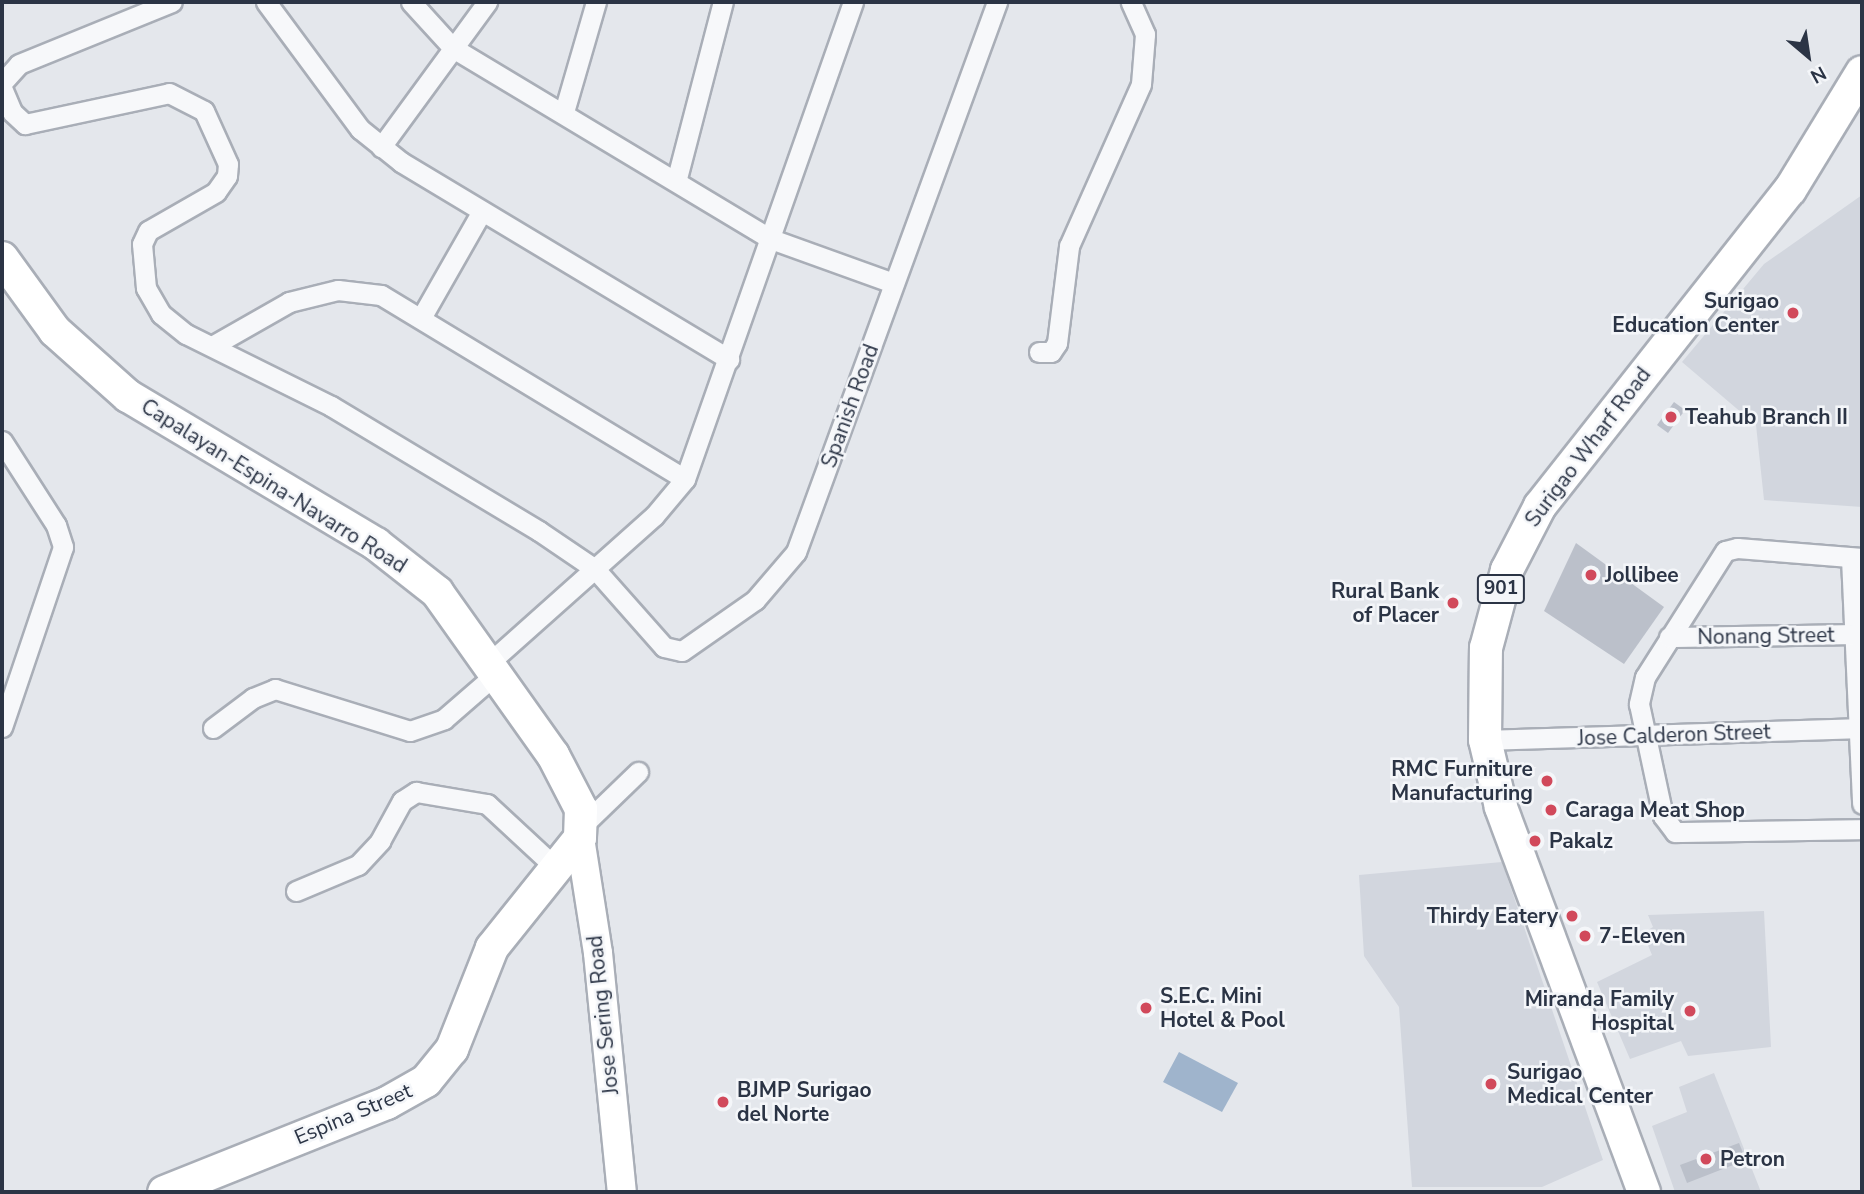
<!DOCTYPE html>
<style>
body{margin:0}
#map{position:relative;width:1864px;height:1194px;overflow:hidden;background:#e4e7ec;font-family:"Nunito Sans",sans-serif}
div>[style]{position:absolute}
.built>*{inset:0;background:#d2d6de}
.water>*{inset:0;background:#9fb4cc}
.building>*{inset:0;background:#bbc0ca}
.roads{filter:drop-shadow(2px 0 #a9aeb7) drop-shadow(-2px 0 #a9aeb7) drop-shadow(0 2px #a9aeb7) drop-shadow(0 -2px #a9aeb7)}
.street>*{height:19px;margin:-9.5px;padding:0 9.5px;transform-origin:9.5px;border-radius:9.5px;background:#f7f8fa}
.secondary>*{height:28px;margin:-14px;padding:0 14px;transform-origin:14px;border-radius:14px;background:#fff}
.primary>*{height:32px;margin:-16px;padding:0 16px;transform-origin:16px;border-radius:16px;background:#fff}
.dots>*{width:19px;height:19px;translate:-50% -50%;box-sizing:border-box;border:4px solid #f4f6f9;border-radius:50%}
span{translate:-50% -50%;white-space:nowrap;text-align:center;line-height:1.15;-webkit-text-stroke:5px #f4f6f9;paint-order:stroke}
.shield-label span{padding:2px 5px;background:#f4f6f9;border:2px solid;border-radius:5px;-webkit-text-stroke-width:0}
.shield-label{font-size:19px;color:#2b3445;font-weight:700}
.poi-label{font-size:21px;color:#2b3445;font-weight:700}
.right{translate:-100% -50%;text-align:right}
.left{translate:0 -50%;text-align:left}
.street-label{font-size:21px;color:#2b3445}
.frame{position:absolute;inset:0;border:4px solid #2b3445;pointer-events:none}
.north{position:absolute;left:1773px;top:21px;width:70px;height:70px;-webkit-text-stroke:5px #f4f6f9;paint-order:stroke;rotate:151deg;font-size:19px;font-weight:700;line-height:28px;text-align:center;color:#2b3445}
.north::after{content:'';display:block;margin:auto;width:24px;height:32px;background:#2b3445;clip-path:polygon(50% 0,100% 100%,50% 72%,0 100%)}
</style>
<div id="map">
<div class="built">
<div style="clip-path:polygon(1862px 195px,1862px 507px,1764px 500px,1756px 425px,1682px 362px,1764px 264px)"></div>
<div style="clip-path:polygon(1502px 862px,1603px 1160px,1542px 1187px,1412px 1187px,1399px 1007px,1364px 956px,1359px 875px)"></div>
<div style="clip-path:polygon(1764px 911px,1771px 1047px,1688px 1056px,1681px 1041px,1630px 1059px,1597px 982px,1652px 955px,1643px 933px,1653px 927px,1648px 915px)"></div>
<div style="clip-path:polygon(1714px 1073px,1761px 1192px,1675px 1192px,1652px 1126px,1687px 1112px,1679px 1087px)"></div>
</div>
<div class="water">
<div style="clip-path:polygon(1179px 1052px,1238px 1083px,1222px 1112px,1163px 1082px)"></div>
</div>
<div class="building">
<div style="clip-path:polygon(1674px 402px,1685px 410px,1668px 433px,1657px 425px)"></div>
<div style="clip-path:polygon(1576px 543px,1664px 607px,1624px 664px,1544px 611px)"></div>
<div style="clip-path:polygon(1739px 1143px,1746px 1160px,1687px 1183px,1680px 1165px)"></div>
</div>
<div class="roads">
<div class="street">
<div style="left:266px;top:2px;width:158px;rotate:53.5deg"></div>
<div style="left:360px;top:129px;width:53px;rotate:38.8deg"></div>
<div style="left:401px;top:162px;width:383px;rotate:31deg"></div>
<div style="left:411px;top:2px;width:62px;rotate:47.6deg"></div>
<div style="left:453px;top:48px;width:371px;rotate:31deg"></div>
<div style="left:771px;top:239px;width:130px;rotate:19.8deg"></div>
<div style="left:2px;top:83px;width:25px;rotate:-48deg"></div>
<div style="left:19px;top:64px;width:165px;rotate:-22.1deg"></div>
<div style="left:2px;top:88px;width:26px;rotate:67deg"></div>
<div style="left:12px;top:112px;width:18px;rotate:43deg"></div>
<div style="left:25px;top:124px;width:147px;rotate:-12.1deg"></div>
<div style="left:169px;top:93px;width:39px;rotate:27deg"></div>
<div style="left:204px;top:111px;width:58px;rotate:65.6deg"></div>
<div style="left:228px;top:164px;width:12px;rotate:95deg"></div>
<div style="left:227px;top:176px;width:19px;rotate:125deg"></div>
<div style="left:216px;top:192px;width:78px;rotate:150.2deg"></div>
<div style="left:148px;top:231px;width:14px;rotate:115deg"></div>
<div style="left:142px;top:244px;width:44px;rotate:84.8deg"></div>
<div style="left:146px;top:288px;width:30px;rotate:60deg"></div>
<div style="left:161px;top:314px;width:32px;rotate:39deg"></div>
<div style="left:186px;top:334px;width:162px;rotate:26.4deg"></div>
<div style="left:331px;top:406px;width:243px;rotate:31deg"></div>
<div style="left:539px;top:531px;width:68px;rotate:34.2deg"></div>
<div style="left:595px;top:569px;width:104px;rotate:48.5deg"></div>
<div style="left:664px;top:647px;width:18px;rotate:13deg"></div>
<div style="left:682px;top:651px;width:89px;rotate:-34.9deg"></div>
<div style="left:755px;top:600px;width:63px;rotate:-49.5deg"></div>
<div style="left:796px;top:552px;width:586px;rotate:-69.92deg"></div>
<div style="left:564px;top:112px;width:115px;rotate:-73.8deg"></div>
<div style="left:381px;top:147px;width:180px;rotate:-53.8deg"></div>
<div style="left:677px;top:178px;width:182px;rotate:-75.4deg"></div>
<div style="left:421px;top:318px;width:123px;rotate:-60.3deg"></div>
<div style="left:212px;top:346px;width:89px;rotate:-29.7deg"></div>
<div style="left:289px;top:302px;width:50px;rotate:-13.8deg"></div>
<div style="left:338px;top:290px;width:43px;rotate:6.6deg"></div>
<div style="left:381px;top:295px;width:355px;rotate:31.2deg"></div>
<div style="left:1039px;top:352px;width:12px"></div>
<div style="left:1051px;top:352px;width:11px;rotate:-56deg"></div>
<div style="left:1057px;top:343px;width:98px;rotate:-82.9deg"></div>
<div style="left:1069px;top:246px;width:177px;rotate:-66deg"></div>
<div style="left:1141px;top:84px;width:50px;rotate:-85.4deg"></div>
<div style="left:1145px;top:34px;width:35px;rotate:-114deg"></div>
<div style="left:2px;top:441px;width:100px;rotate:57.3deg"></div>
<div style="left:56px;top:525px;width:23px;rotate:72deg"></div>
<div style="left:63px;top:547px;width:190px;rotate:108.7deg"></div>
<div style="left:1851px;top:558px;width:246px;rotate:87.4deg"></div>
<div style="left:1862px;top:558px;width:125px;rotate:-175.4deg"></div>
<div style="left:1737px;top:548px;width:12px;rotate:166deg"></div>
<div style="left:1725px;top:551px;width:149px;rotate:122.4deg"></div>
<div style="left:1645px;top:677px;width:28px;rotate:103deg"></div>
<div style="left:1639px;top:704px;width:115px;rotate:77.9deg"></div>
<div style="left:1663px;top:816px;width:20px;rotate:53deg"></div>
<div style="left:1675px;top:832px;width:187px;rotate:-0.9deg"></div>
<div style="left:1669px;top:637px;width:193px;rotate:-0.9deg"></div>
<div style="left:490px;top:662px;width:220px;rotate:-41.7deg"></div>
<div style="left:654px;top:516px;width:48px;rotate:-50deg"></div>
<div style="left:685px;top:479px;width:506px;rotate:-70.6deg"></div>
<div style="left:213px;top:728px;width:50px;rotate:-36.9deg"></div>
<div style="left:253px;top:698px;width:24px;rotate:-22deg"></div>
<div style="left:275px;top:689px;width:141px;rotate:17.3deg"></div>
<div style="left:410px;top:731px;width:36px;rotate:-19deg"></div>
<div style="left:444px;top:719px;width:70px;rotate:-41deg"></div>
<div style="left:1485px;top:740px;width:377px;rotate:-1.8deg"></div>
<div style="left:582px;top:826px;width:78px;rotate:-44deg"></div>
<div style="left:296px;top:891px;width:67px;rotate:-22.8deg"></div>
<div style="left:358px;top:865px;width:33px;rotate:-47deg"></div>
<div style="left:380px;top:841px;width:46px;rotate:-61.2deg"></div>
<div style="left:402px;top:801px;width:17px;rotate:-33deg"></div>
<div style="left:416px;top:792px;width:72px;rotate:9.6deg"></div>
<div style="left:487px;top:804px;width:93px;rotate:42.8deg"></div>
</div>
<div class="secondary">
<div style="left:580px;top:838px;width:116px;rotate:81.1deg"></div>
<div style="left:598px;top:953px;width:240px;rotate:84.3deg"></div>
</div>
<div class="primary">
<div style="left:2px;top:258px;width:90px;rotate:54deg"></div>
<div style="left:55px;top:331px;width:98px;rotate:41.7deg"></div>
<div style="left:128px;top:396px;width:289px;rotate:30.8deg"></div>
<div style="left:376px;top:544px;width:78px;rotate:38.2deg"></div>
<div style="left:437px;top:592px;width:200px;rotate:54.6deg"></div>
<div style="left:553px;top:755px;width:61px;rotate:62.6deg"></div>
<div style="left:581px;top:809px;width:29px;rotate:92deg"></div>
<div style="left:580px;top:838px;width:141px;rotate:128.7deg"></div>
<div style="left:492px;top:948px;width:109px;rotate:111.6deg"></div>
<div style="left:452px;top:1049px;width:41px;rotate:129.1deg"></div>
<div style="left:426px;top:1081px;width:45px;rotate:150.6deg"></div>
<div style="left:387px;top:1103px;width:240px;rotate:158.2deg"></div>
<div style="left:1644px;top:1192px;width:411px;rotate:-110.4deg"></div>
<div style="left:1501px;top:807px;width:69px;rotate:-103.4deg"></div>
<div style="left:1485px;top:740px;width:92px;rotate:-89.4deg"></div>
<div style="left:1486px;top:648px;width:81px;rotate:-74.9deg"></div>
<div style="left:1507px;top:570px;width:72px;rotate:-62.7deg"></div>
<div style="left:1540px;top:506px;width:403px;rotate:-51.7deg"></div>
<div style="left:1790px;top:190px;width:138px;rotate:-58.6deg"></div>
</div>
</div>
<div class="dots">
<div style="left:1793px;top:313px;background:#d1495b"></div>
<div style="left:1671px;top:417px;background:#d1495b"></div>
<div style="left:1591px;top:575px;background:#d1495b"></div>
<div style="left:1453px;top:603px;background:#d1495b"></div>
<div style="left:1547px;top:781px;background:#d1495b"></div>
<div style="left:1551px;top:810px;background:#d1495b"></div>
<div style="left:1535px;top:841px;background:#d1495b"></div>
<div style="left:1572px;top:916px;background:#d1495b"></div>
<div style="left:1585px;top:936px;background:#d1495b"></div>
<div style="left:1146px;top:1008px;background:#d1495b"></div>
<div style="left:1690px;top:1011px;background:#d1495b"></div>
<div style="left:1491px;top:1084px;background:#d1495b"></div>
<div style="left:723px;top:1102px;background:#d1495b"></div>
<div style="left:1706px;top:1159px;background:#d1495b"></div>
</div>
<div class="shield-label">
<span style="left:1501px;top:589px">901</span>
</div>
<div class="poi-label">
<span class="right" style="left:1779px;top:313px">Surigao<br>Education Center</span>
<span class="left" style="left:1685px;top:417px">Teahub Branch II</span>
<span class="left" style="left:1605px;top:575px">Jollibee</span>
<span class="right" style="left:1439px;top:603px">Rural Bank<br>of Placer</span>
<span class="right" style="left:1533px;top:781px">RMC Furniture<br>Manufacturing</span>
<span class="left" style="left:1565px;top:810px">Caraga Meat Shop</span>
<span class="left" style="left:1549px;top:841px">Pakalz</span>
<span class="right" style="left:1558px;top:916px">Thirdy Eatery</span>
<span class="left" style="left:1599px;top:936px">7-Eleven</span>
<span class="left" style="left:1160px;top:1008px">S.E.C. Mini<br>Hotel &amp; Pool</span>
<span class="right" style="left:1674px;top:1011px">Miranda Family<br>Hospital</span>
<span class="left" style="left:1507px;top:1084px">Surigao<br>Medical Center</span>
<span class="left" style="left:737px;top:1102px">BJMP Surigao<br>del Norte</span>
<span class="left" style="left:1720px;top:1159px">Petron</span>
</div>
<div class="street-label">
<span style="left:850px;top:406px;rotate:-70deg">Spanish Road</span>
<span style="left:1588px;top:447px;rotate:-53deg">Surigao Wharf Road</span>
<span style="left:274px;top:486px;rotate:32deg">Capalayan-Espina-Navarro Road</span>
<span style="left:1766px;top:636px;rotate:-1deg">Nonang Street</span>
<span style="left:1674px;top:735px;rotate:-2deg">Jose Calderon Street</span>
<span style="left:603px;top:1015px;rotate:-96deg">Jose Sering Road</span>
<span style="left:353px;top:1114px;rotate:-23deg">Espina Street</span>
</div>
<div class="frame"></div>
<div class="north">N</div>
</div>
